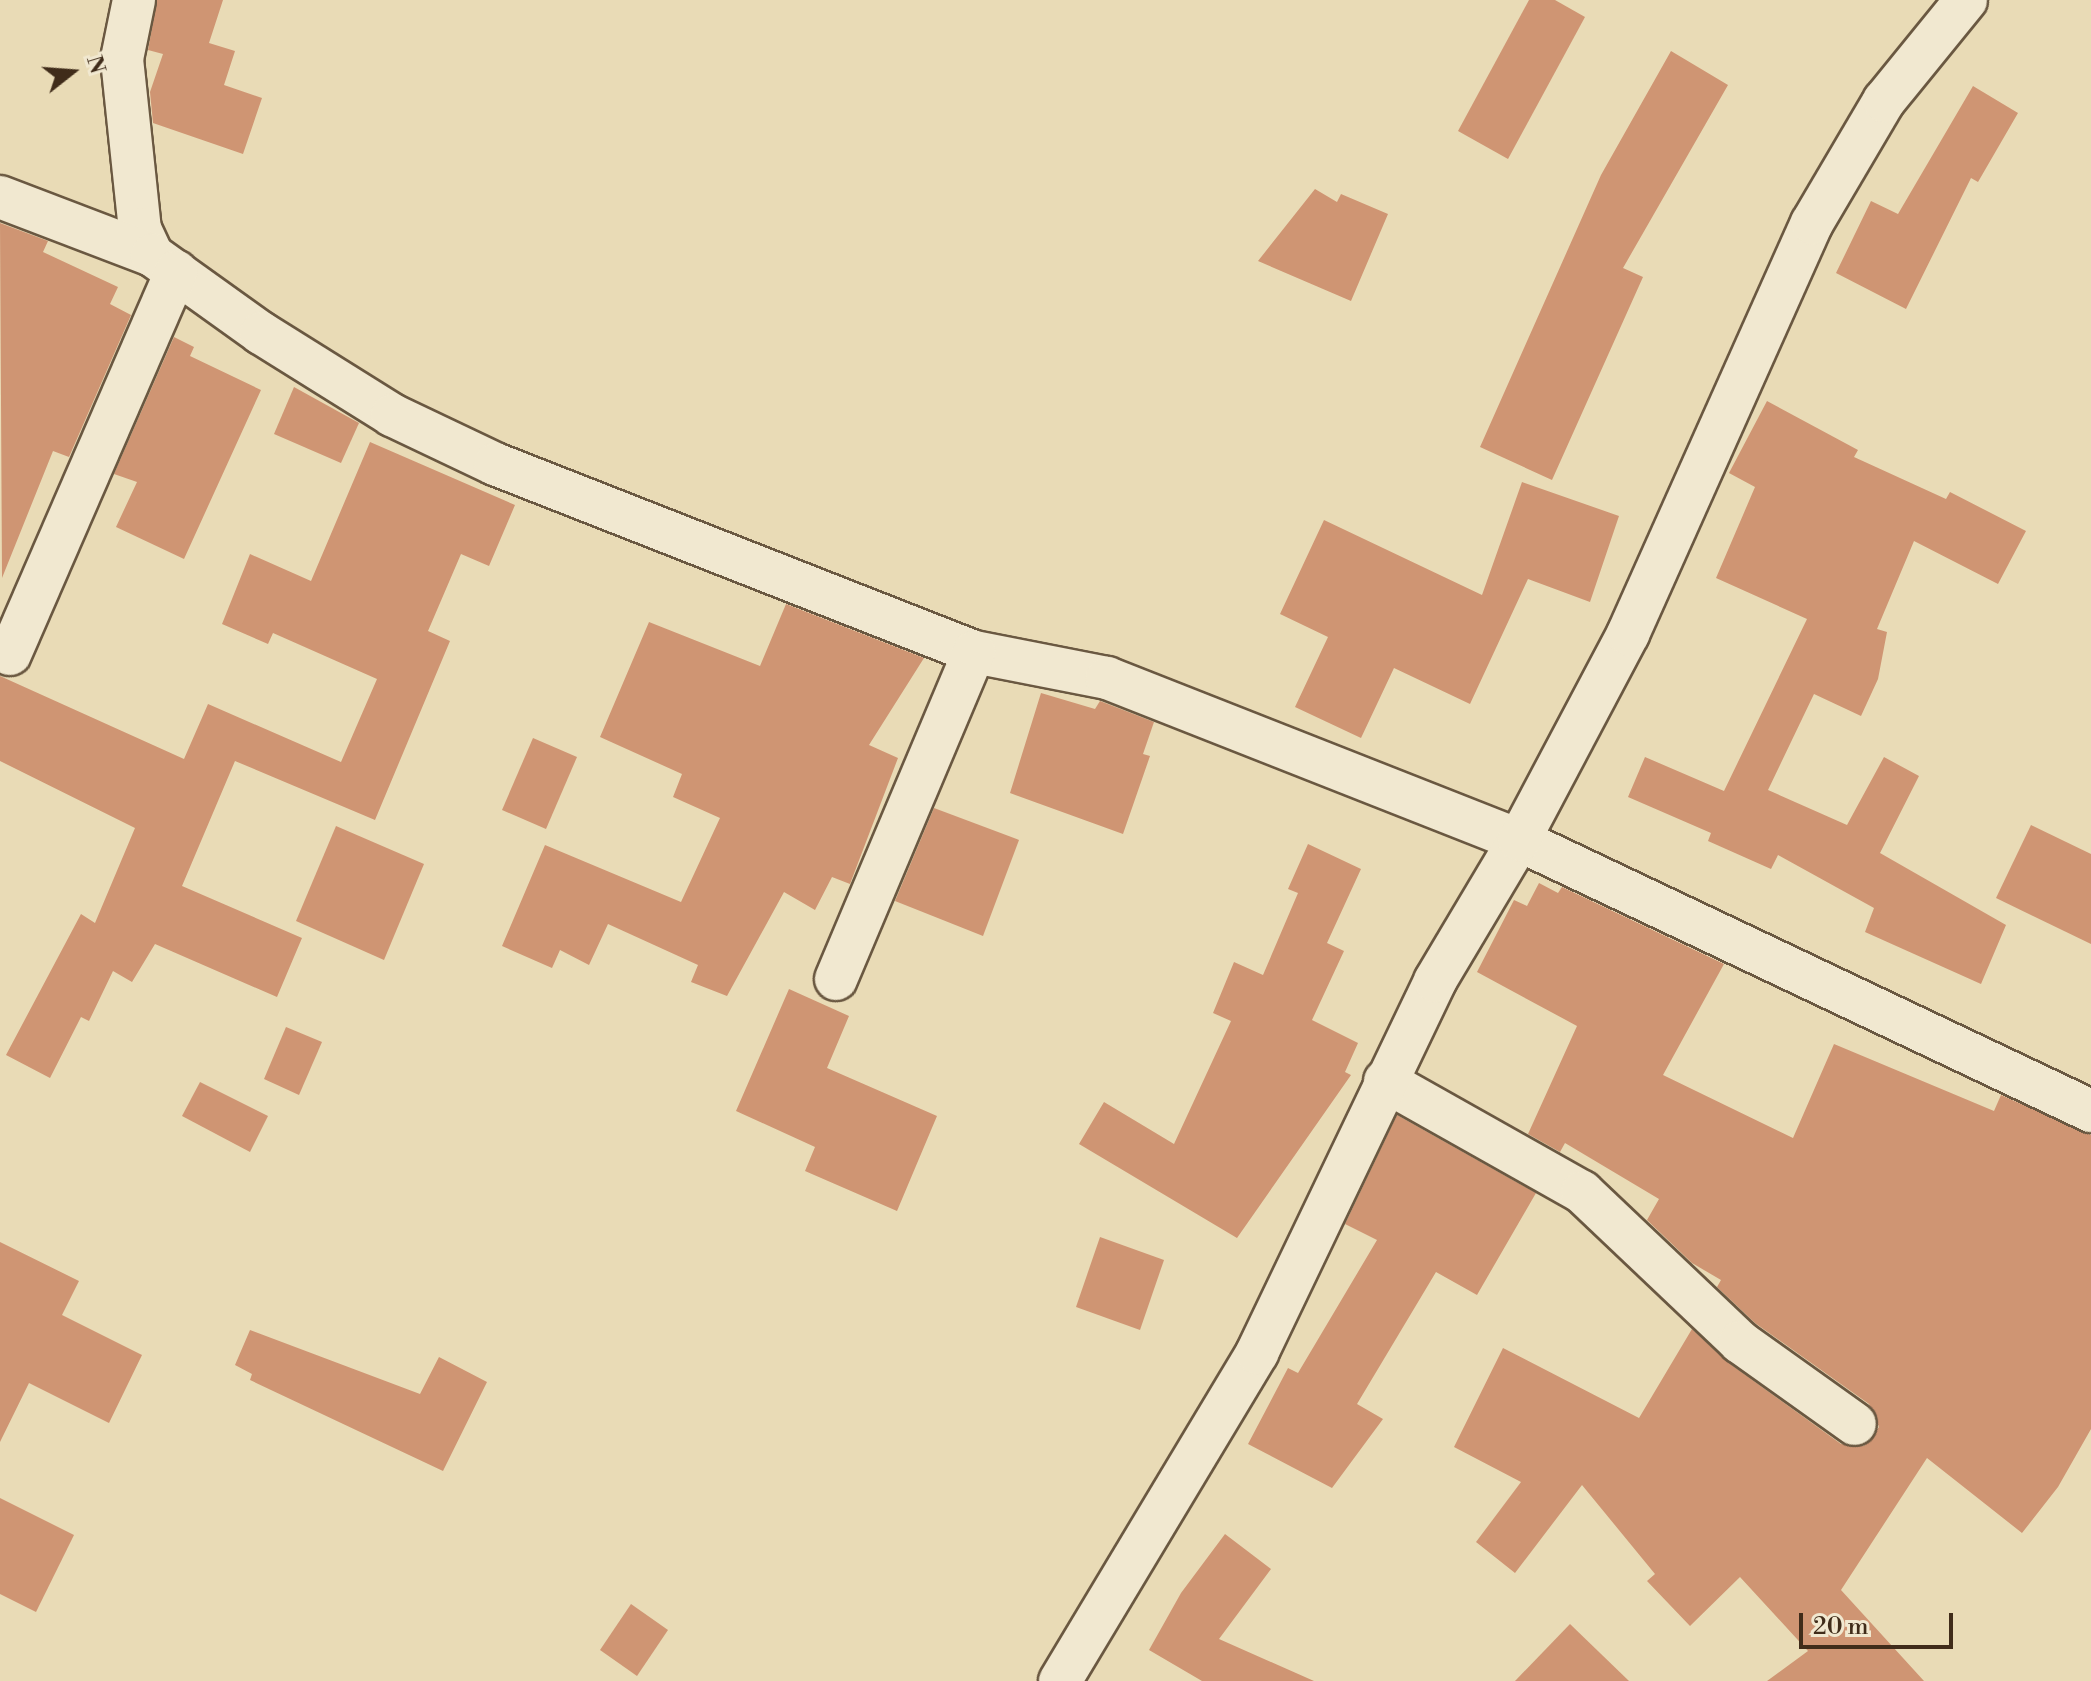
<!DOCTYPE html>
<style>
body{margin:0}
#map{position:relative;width:2091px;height:1681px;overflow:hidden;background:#e9dbb6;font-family:"Libre Bodoni",serif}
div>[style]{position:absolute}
.building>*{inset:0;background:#cf9573}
.roads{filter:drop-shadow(2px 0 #6a5841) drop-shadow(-2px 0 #6a5841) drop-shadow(0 2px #6a5841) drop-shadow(0 -2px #6a5841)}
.street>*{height:42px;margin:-21px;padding:0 21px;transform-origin:21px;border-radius:21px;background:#f1e8d0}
span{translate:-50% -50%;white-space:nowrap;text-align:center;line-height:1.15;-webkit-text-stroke:6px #f1e8d0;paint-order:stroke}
.north{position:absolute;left:32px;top:32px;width:80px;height:80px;-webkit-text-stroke:6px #f1e8d0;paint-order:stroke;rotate:73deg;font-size:22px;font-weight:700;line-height:32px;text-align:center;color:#402c1a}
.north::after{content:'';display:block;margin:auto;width:28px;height:36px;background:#402c1a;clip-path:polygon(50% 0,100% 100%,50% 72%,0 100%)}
.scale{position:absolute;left:1799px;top:1613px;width:154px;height:36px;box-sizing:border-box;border:4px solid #402c1a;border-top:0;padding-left:10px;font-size:24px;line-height:28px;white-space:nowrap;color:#402c1a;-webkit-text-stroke:6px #f1e8d0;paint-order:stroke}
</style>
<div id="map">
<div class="building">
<div style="clip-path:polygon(157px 0,223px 0,209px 43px,235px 51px,224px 85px,262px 98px,243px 154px,153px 123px,150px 92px,163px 54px,148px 50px)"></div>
<div style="clip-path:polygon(1529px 0,1555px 0,1585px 17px,1508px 159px,1458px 131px)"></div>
<div style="clip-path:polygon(1671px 51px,1728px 85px,1623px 268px,1643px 277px,1552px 480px,1480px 447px,1601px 175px)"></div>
<div style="clip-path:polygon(1973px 86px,2018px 113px,1978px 182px,1971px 178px,1906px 309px,1836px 273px,1871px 201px,1898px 214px)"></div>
<div style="clip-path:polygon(1315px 189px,1337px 202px,1341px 194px,1388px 214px,1351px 301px,1258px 261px)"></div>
<div style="clip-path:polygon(0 223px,48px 241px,43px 252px,118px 287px,110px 304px,131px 315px,69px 457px,53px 451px,2px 578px)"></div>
<div style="clip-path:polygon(174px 337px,194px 347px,190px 356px,261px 390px,184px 559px,116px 527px,137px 482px,114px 474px)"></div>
<div style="clip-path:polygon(294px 387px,359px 423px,341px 463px,274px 434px)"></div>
<div style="clip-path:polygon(1767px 401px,1858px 450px,1854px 457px,1946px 499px,1950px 492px,2026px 531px,1998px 584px,1914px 541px,1877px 629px,1887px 632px,1878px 679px,1861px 716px,1814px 694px,1768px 790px,1847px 825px,1884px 757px,1919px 776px,1880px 853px,2006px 925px,1981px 984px,1865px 932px,1874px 908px,1778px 855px,1771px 869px,1708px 841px,1711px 833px,1628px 797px,1645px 757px,1724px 791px,1807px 619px,1716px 578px,1755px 487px,1729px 473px)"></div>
<div style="clip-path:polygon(370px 442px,515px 505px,489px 566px,461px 554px,428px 631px,450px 641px,375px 820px,235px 761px,182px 886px,302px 938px,277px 997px,155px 944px,132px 982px,113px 971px,89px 1021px,81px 1017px,50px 1078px,6px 1055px,81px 914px,95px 923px,135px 828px,0 761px,0 676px,184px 759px,208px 704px,341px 762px,377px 679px,273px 633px,268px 644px,222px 624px,250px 554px,311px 581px)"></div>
<div style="clip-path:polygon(1522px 482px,1619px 516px,1590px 602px,1528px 579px,1470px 704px,1394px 668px,1361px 738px,1295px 707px,1328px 637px,1280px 614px,1324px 520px,1482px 595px)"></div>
<div style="clip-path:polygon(786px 604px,924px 658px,869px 745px,898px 758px,850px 884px,832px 877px,815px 910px,784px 892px,727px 996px,691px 982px,698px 965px,608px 924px,589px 965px,560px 950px,552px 968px,502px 946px,545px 845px,681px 902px,720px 818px,673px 797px,682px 774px,600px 737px,649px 622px,760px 666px)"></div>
<div style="clip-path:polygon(1041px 693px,1095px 709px,1100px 701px,1154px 722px,1143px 754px,1150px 756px,1123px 834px,1010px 793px)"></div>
<div style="clip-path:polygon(533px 738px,577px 757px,546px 829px,502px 810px)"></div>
<div style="clip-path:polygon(934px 808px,1019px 840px,983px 936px,895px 901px)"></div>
<div style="clip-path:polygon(2031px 825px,2091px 854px,2091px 944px,1996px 898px)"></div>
<div style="clip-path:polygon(336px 826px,424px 864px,384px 960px,296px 921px)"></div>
<div style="clip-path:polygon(1308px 844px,1361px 869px,1327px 943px,1344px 951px,1312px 1020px,1358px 1043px,1345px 1072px,1351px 1075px,1237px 1238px,1079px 1144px,1104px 1102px,1174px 1144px,1231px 1021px,1213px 1013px,1234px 962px,1263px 975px,1298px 893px,1288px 889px)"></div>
<div style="clip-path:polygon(1539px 883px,1558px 893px,1562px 887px,1724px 964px,1663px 1075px,1793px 1138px,1834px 1044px,1994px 1111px,2001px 1095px,2091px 1135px,2091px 1429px,2058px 1487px,2022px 1533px,1927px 1458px,1841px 1590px,1924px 1681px,1767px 1681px,1808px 1651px,1740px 1577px,1690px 1626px,1647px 1581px,1655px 1574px,1582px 1485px,1515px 1573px,1476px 1542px,1521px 1482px,1454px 1447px,1503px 1348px,1639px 1418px,1692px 1329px,1726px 1361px,1841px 1444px,1864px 1446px,1879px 1427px,1869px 1404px,1755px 1323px,1717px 1287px,1721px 1280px,1692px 1263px,1647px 1220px,1659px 1199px,1565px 1143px,1560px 1152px,1528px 1134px,1577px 1026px,1477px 972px,1514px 900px,1527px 906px)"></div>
<div style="clip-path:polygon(789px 989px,849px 1016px,827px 1068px,937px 1116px,897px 1211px,805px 1171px,815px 1147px,736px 1111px)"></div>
<div style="clip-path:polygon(286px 1027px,322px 1042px,299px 1095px,264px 1079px)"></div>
<div style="clip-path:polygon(200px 1082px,268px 1116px,250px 1152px,182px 1116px)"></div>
<div style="clip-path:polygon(1397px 1115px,1536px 1193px,1477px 1295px,1436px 1272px,1357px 1404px,1383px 1419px,1332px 1488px,1248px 1444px,1288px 1368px,1298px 1373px,1377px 1240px,1345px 1224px)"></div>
<div style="clip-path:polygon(1100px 1237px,1164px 1260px,1140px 1330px,1076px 1307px)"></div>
<div style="clip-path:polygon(0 1242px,79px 1281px,62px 1315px,142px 1355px,109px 1423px,29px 1383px,0 1442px)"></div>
<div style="clip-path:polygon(250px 1330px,420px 1394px,439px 1357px,487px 1382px,443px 1471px,250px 1380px,252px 1374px,235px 1365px)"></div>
<div style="clip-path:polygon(0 1498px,74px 1535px,36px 1612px,0 1594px)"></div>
<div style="clip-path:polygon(1225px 1534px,1271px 1569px,1219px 1639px,1314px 1681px,1202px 1681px,1149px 1650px,1181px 1593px)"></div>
<div style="clip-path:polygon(631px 1604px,668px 1630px,637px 1676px,600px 1650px)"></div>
<div style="clip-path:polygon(1570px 1624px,1629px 1681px,1515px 1681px)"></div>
</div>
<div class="roads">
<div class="street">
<div style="left:134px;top:0;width:60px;rotate:101.5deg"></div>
<div style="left:122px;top:59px;width:171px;rotate:84deg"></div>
<div style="left:140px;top:229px;width:29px;rotate:65deg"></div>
<div style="left:0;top:197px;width:163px;rotate:20.9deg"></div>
<div style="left:152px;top:255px;width:134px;rotate:35.6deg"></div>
<div style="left:261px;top:333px;width:155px;rotate:32deg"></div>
<div style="left:392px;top:415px;width:114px;rotate:25.4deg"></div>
<div style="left:495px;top:464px;width:515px;rotate:21.43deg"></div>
<div style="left:974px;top:652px;width:136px;rotate:11.1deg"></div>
<div style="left:1107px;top:678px;width:443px;rotate:21.5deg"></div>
<div style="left:1519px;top:840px;width:633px;rotate:25.35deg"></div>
<div style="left:10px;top:654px;width:417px;rotate:-66.5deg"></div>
<div style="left:836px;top:979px;width:355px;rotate:-67.1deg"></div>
<div style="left:1385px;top:1081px;width:226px;rotate:29.4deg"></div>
<div style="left:1582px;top:1192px;width:218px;rotate:43.5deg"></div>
<div style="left:1740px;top:1342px;width:141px;rotate:35.5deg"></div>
<div style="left:1060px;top:1681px;width:383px;rotate:-59deg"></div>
<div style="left:1257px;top:1353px;width:412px;rotate:-64.4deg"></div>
<div style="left:1435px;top:981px;width:164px;rotate:-59.2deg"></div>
<div style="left:1519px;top:840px;width:233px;rotate:-62.1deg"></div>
<div style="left:1628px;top:634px;width:450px;rotate:-65.9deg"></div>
<div style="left:1812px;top:223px;width:142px;rotate:-59.5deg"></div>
<div style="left:1884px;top:101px;width:130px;rotate:-50.9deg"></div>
</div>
</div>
<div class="north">N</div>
<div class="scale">20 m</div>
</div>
